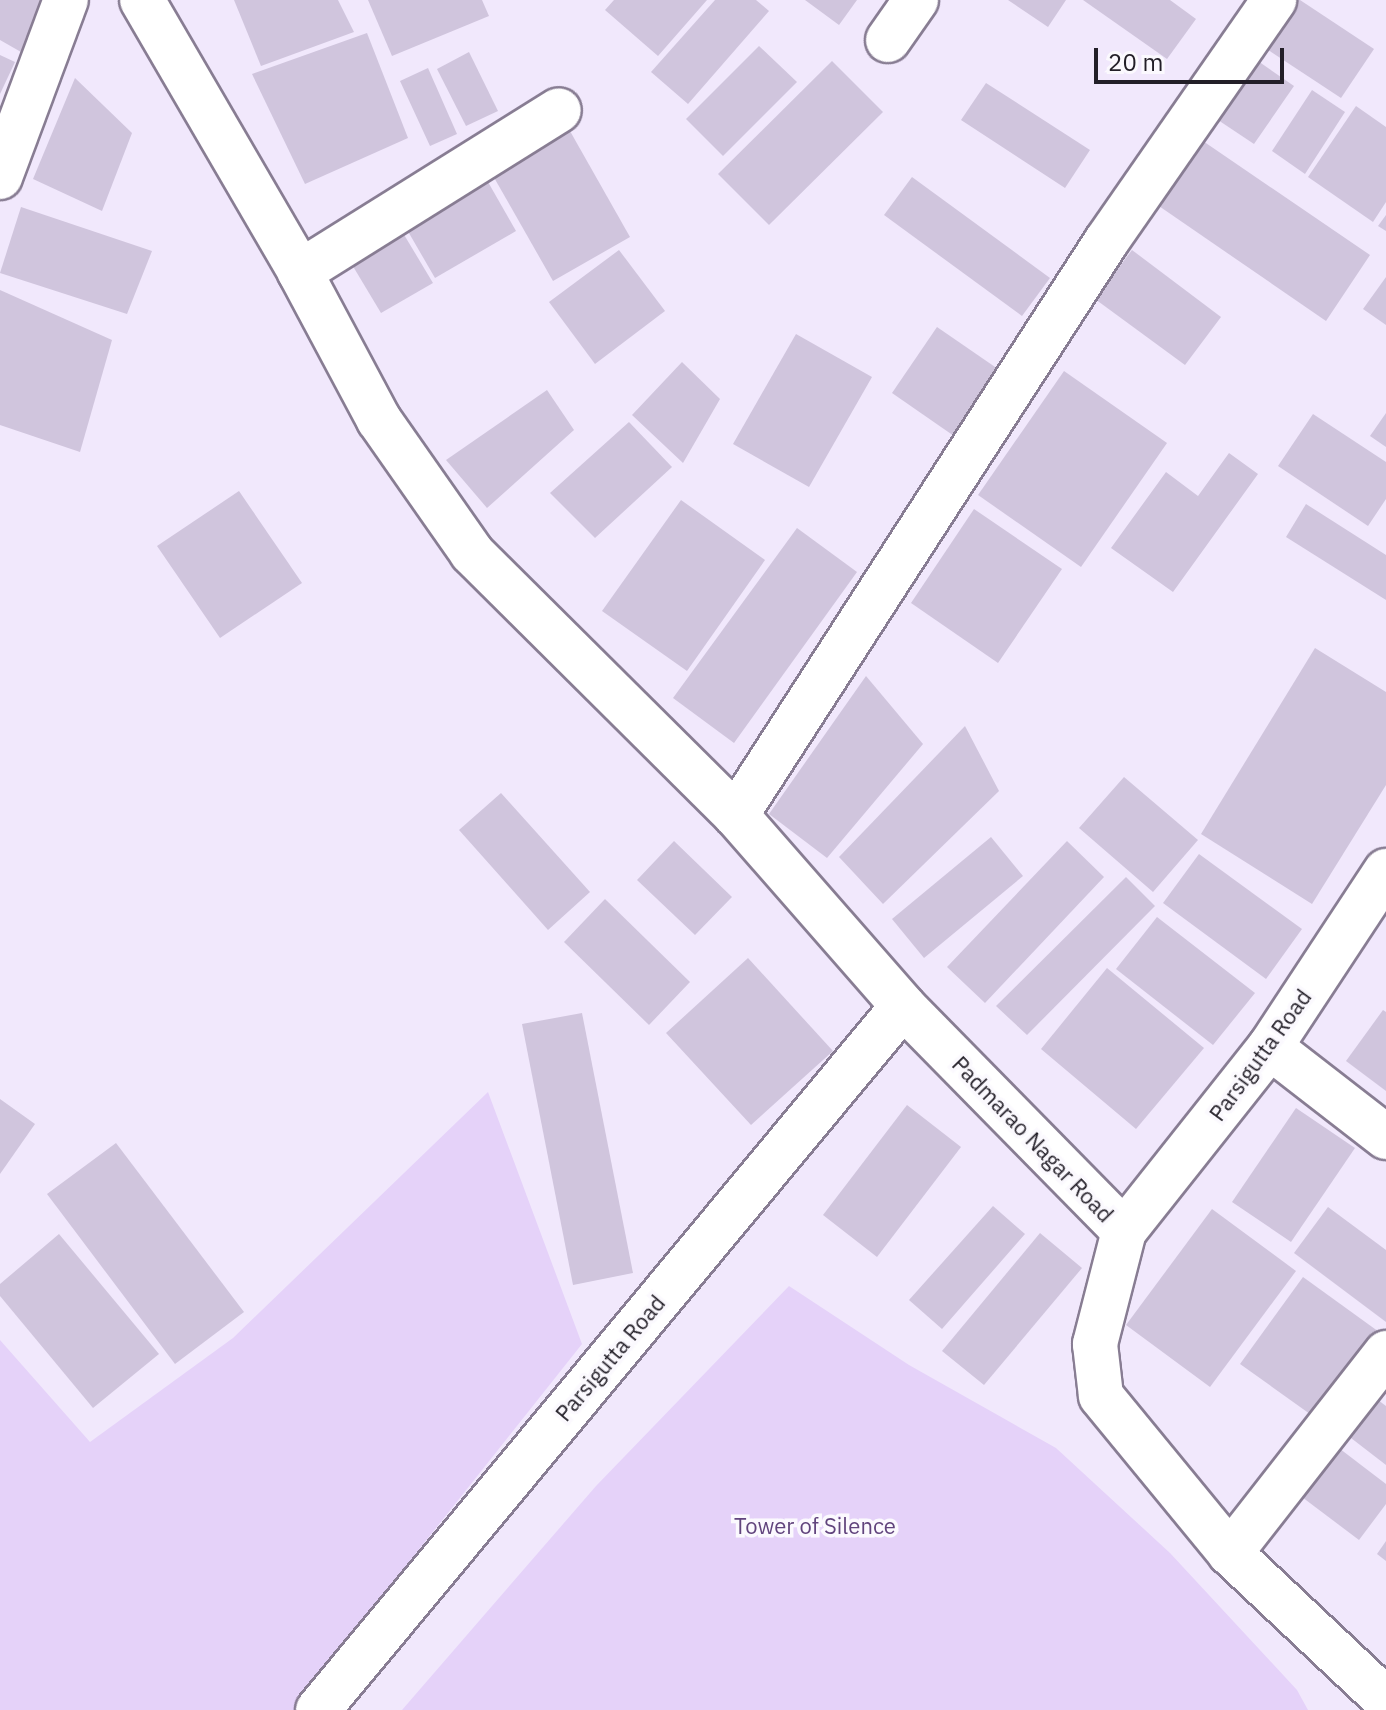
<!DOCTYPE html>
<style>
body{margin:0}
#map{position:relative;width:1386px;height:1710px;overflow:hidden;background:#f1e8fc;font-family:"IBM Plex Sans",sans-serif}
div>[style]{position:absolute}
.green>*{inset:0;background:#e5d2f9}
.building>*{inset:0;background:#d0c5dd}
.roads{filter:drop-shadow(2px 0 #887d93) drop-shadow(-2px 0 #887d93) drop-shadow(0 2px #887d93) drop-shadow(0 -2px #887d93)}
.minor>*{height:44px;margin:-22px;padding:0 22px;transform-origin:22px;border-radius:22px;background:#fff}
.tertiary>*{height:44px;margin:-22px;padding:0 22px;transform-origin:22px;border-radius:22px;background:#fff}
span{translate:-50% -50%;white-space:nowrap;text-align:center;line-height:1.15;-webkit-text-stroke:7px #fbf9fe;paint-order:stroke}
.street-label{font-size:22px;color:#231f28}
.park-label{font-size:22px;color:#61447d}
.scale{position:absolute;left:1094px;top:48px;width:190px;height:36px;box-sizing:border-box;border:4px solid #231f28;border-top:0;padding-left:10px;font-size:24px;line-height:28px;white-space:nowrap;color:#231f28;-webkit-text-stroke:6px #fbf9fe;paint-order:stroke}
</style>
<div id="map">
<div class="green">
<div style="clip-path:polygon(488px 1092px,582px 1344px,363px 1620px,296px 1710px,0 1710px,0 1340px,90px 1442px,233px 1338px)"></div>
<div style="clip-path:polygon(789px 1286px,909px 1365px,1056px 1448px,1170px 1553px,1297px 1690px,1308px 1710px,402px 1710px,596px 1486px)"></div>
</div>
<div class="building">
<div style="clip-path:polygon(0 0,57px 0,35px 60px,0 40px)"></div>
<div style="clip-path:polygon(234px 0,338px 0,354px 32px,261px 66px)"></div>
<div style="clip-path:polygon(368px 0,482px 0,489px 16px,392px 56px)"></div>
<div style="clip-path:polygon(614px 0,707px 0,658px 56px,605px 10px)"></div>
<div style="clip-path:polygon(715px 0,756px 0,769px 11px,688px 104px,651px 72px)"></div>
<div style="clip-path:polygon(805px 0,857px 0,839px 25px)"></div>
<div style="clip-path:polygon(1008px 0,1066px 0,1048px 27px)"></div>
<div style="clip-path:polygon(1083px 0,1170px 0,1196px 19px,1167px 59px)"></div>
<div style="clip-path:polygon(1284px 0,1300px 0,1374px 49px,1341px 98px,1256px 42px)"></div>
<div style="clip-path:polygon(367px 33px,408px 138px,305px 184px,252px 74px)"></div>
<div style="clip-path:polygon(759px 46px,797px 82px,723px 156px,686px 119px)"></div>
<div style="clip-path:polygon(469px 52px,498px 111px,466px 126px,437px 69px)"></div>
<div style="clip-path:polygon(0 55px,15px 62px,0 94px)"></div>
<div style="clip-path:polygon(1255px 59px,1294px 86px,1254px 144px,1215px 118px)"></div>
<div style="clip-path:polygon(832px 61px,883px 112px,769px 225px,718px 174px)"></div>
<div style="clip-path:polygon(428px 68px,457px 134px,430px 146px,400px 81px)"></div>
<div style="clip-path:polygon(75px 78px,132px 133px,102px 211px,33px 179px)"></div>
<div style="clip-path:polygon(986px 83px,1090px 150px,1065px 188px,961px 120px)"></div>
<div style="clip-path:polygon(1312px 90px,1345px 112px,1305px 174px,1272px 151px)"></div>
<div style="clip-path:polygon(1356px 106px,1386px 127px,1386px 202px,1373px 222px,1308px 177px)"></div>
<div style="clip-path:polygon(566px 124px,630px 237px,553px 281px,488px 167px)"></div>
<div style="clip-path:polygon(1200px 139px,1370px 255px,1326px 321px,1156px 204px)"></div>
<div style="clip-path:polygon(484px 175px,516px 231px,435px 278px,402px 221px)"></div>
<div style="clip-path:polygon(912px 177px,1050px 278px,1022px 316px,884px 215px)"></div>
<div style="clip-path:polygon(21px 207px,152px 251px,127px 314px,0 273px)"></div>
<div style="clip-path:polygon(1386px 215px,1386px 231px,1378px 226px)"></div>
<div style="clip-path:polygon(400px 228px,433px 283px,381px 313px,348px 258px)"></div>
<div style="clip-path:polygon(619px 250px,665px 311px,595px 364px,549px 302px)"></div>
<div style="clip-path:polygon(1132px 250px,1221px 317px,1185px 365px,1095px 299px)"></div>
<div style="clip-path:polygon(1386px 277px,1386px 325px,1363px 309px)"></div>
<div style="clip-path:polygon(0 290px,112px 340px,80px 452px,0 425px)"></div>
<div style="clip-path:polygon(937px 327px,998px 369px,954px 436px,892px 393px)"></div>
<div style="clip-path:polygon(796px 334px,872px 377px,809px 487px,733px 444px)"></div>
<div style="clip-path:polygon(682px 362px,720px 399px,683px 463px,632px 415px)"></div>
<div style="clip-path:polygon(1064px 371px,1167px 443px,1081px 567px,978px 495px)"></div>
<div style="clip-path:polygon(547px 390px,574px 430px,487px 508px,446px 460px)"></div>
<div style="clip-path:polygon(1386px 413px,1386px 447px,1370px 436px)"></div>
<div style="clip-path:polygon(1313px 414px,1386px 462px,1386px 499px,1368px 526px,1278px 466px)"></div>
<div style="clip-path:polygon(629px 422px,672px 467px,595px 538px,550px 493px)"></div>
<div style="clip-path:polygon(1229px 453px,1258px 474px,1173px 592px,1111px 548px,1166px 472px,1198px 496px)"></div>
<div style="clip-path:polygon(239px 491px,302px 583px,220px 638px,157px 546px)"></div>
<div style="clip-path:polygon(681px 500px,765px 560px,687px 671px,602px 611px)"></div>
<div style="clip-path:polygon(1306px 504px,1386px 555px,1386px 600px,1286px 537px)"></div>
<div style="clip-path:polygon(974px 509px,1062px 569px,998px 663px,911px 603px)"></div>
<div style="clip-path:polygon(797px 528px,857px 572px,734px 743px,673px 698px)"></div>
<div style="clip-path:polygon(1315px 648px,1386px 692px,1386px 785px,1312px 904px,1201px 834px)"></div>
<div style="clip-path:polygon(866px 676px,923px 744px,827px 858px,769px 814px)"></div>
<div style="clip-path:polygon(965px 726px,999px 791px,883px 904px,839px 857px)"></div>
<div style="clip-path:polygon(1124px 777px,1198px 840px,1153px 892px,1079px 828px)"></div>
<div style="clip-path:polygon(501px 793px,590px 892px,548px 930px,459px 830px)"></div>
<div style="clip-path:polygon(991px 837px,1023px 876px,924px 958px,892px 919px)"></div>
<div style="clip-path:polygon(674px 841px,732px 897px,695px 935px,637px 880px)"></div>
<div style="clip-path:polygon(1067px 841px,1104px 877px,985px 1003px,947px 967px)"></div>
<div style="clip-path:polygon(1199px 854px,1302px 929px,1266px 979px,1163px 903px)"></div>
<div style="clip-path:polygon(1126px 877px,1155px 906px,1027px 1035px,996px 1006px)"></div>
<div style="clip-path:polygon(605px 899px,690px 982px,649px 1025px,564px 942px)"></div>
<div style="clip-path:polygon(1157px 917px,1255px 993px,1213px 1045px,1116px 969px)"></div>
<div style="clip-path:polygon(748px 958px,833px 1051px,751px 1125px,666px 1033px)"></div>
<div style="clip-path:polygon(1107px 968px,1204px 1048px,1136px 1129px,1041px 1049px)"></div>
<div style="clip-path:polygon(1383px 1010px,1386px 1012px,1386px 1091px,1346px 1061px)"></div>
<div style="clip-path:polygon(582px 1013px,633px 1273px,573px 1285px,522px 1024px)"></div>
<div style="clip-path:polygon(0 1099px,35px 1124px,0 1174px)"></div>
<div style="clip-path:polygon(907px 1105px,961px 1147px,877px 1257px,823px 1215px)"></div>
<div style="clip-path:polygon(1296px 1108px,1355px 1148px,1291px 1242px,1232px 1202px)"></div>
<div style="clip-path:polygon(116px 1143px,244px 1312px,175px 1364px,47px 1194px)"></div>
<div style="clip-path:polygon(993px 1206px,1025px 1234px,942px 1329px,909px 1300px)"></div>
<div style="clip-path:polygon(1328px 1207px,1386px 1250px,1386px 1322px,1294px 1253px)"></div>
<div style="clip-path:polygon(1212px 1209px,1296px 1271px,1210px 1387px,1126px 1325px)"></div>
<div style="clip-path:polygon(1040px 1233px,1082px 1268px,984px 1385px,942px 1351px)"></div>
<div style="clip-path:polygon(59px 1234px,159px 1354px,93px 1408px,0 1296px,0 1284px)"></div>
<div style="clip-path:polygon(1303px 1277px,1386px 1337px,1324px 1424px,1240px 1364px)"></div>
<div style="clip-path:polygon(1366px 1391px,1386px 1406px,1386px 1465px,1338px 1428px)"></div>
<div style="clip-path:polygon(1327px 1439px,1386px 1484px,1386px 1504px,1359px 1540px,1290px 1488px)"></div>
<div style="clip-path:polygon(1386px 1541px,1386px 1561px,1377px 1554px)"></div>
</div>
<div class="roads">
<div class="minor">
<div style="left:888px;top:40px;width:49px;rotate:-55deg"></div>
<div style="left:0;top:177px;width:189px;rotate:-69.6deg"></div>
<div style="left:300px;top:272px;width:305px;rotate:-32deg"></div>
<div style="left:736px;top:815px;width:682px;rotate:-57.15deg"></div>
<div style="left:1106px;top:242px;width:295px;rotate:-55.2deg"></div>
<div style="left:1270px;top:1047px;width:147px;rotate:37.8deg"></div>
<div style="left:1230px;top:1553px;width:254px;rotate:-52deg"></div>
</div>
<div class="tertiary">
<div style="left:142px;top:0;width:315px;rotate:59.8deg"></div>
<div style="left:300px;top:272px;width:168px;rotate:61.9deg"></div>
<div style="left:379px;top:420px;width:162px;rotate:55deg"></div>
<div style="left:472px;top:553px;width:372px;rotate:44.8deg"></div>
<div style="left:736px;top:815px;width:254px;rotate:48.8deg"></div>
<div style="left:903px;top:1006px;width:315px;rotate:45.5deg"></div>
<div style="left:1124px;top:1231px;width:117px;rotate:104.4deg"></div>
<div style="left:1095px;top:1344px;width:52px;rotate:83.4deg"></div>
<div style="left:1101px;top:1396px;width:203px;rotate:50.6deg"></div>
<div style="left:1230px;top:1553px;width:214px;rotate:43.3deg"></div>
<div style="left:1124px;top:1231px;width:235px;rotate:-51.6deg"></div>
<div style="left:1270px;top:1047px;width:211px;rotate:-56.6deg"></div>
<div style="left:318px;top:1710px;width:915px;rotate:-50.27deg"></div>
</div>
</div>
<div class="street-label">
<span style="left:1260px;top:1055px;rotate:-54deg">Parsigutta Road</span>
<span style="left:1033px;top:1139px;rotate:46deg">Padmarao Nagar Road</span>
<span style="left:610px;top:1358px;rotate:-50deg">Parsigutta Road</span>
</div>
<div class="park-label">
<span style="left:815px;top:1526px">Tower of Silence</span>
</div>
<div class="scale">20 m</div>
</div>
